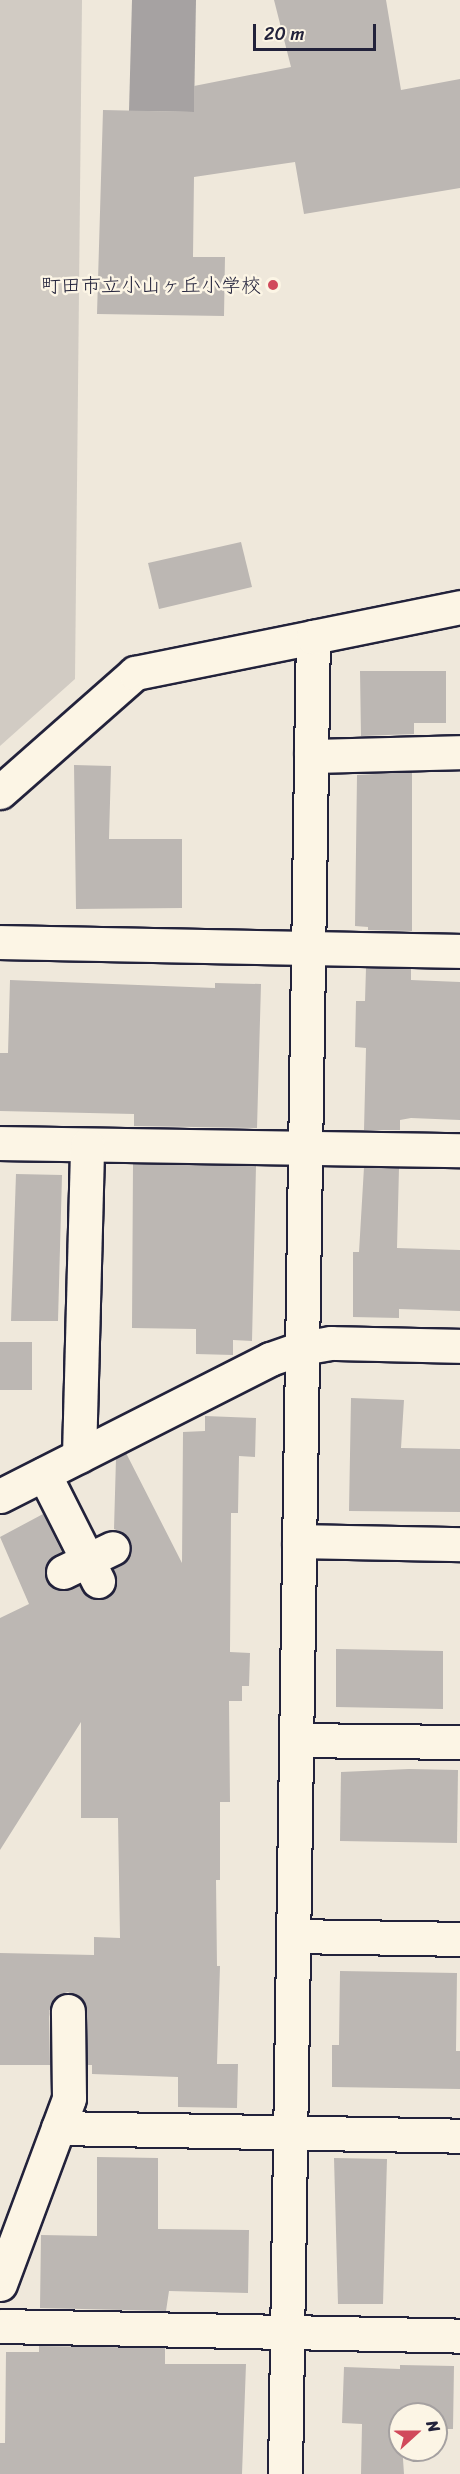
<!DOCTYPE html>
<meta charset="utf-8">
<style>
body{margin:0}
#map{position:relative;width:460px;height:2474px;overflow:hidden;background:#efe8db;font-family:Sriracha,"Klee One",sans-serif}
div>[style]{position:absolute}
.green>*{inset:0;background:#d1cbc3}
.water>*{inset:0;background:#a6a2a2}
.building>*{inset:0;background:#bcb7b3}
.roads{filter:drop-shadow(2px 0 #22223b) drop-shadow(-2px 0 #22223b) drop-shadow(0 2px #22223b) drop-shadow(0 -2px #22223b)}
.minor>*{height:33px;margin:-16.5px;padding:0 16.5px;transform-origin:16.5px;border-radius:16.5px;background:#fcf5e5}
.tertiary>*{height:33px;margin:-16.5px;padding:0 16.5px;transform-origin:16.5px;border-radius:16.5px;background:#fcf5e5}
.dots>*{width:16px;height:16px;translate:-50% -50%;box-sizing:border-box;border:3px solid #fcf5e5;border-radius:50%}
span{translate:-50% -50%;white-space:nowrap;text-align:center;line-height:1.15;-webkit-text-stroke:5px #fcf5e5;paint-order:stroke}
.poi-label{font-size:20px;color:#22223b}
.right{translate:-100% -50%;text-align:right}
.north{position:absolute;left:388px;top:2402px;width:60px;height:60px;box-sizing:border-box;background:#fcf5e5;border:2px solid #a5a1a1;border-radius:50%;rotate:69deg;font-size:16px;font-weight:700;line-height:24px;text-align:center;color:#22223b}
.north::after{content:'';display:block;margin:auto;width:21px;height:27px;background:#d1495b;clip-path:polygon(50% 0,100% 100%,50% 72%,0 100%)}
.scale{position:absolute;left:253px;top:24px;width:123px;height:27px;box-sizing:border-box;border:3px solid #22223b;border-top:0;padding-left:8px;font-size:18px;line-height:21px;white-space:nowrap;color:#22223b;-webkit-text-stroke:4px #fcf5e5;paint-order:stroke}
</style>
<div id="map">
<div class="green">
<div style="clip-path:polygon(0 0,82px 0,75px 679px,0 746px)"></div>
</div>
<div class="water">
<div style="clip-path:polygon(132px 0,196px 0,194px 112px,129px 111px)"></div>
</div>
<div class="building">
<div style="clip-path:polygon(274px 0,386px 0,401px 90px,460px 79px,460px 188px,304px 214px,295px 162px,194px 177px,193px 257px,225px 257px,224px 316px,97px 314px,103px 110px,194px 112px,194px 86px,291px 67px)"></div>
<div style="clip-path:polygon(241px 542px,252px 587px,159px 609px,148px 563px)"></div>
<div style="clip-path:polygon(360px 671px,446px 671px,446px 723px,414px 723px,414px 734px,361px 736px)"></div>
<div style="clip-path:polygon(74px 765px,111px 766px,109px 839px,182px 839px,182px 908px,76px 909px)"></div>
<div style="clip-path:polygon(412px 772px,412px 931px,368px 930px,368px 927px,355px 926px,357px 775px)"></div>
<div style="clip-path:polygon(366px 968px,411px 969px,411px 980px,460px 982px,460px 1120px,411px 1118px,400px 1120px,400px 1130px,364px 1130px,366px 1048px,355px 1047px,356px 1001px,365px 1001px)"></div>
<div style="clip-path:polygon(10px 980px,215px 988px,215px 983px,261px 984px,257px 1128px,134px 1126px,134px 1114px,0 1111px,0 1053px,8px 1053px)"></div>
<div style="clip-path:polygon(133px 1164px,256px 1166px,252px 1341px,233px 1340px,233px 1355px,196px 1354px,196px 1329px,132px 1328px)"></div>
<div style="clip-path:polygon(364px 1167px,399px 1168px,397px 1248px,460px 1250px,460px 1311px,399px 1309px,399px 1318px,353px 1317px,353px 1252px,359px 1252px)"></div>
<div style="clip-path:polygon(16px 1174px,62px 1175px,58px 1321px,11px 1321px)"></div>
<div style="clip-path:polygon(0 1342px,32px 1342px,32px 1390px,0 1390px)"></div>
<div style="clip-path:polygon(351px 1398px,404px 1400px,401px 1448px,460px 1449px,460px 1512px,349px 1511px)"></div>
<div style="clip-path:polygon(205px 1416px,256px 1418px,255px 1457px,239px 1456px,238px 1513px,231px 1513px,230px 1652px,250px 1653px,249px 1686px,242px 1686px,242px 1701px,229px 1701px,230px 1802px,220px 1802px,220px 1880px,216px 1880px,217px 1966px,220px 1966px,217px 2064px,238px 2064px,237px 2108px,178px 2107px,178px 2077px,92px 2074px,92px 2065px,87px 2065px,84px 2002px,68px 1992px,58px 1995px,49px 2011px,50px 2065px,0 2065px,0 1953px,94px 1955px,94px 1937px,120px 1938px,118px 1818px,81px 1818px,81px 1722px,0 1850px,0 1618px,29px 1604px,0 1537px,43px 1514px,62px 1552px,47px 1562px,46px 1581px,61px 1591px,79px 1585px,88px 1597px,107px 1597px,117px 1583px,113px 1569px,128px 1559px,132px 1550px,124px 1533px,114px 1529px,116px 1458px,126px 1453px,182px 1563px,183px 1432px,205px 1431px)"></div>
<div style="clip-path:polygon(336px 1649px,443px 1651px,443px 1709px,336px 1707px)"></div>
<div style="clip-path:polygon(409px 1769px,458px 1770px,457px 1843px,340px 1841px,341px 1772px)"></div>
<div style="clip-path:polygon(340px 1971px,457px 1973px,456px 2051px,460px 2051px,460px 2089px,332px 2087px,332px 2045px,339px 2045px)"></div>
<div style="clip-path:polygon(97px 2157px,158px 2158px,158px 2229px,249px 2230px,248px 2293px,169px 2291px,166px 2311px,40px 2308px,41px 2235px,97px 2236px)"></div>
<div style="clip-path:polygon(334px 2158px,387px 2159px,383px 2304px,338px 2304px)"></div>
<div style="clip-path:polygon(39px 2346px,165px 2348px,165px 2364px,246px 2364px,242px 2474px,0 2474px,0 2443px,5px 2443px,6px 2352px,39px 2352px)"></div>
<div style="clip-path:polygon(400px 2365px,454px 2366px,453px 2429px,436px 2429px,436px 2414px,400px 2414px,404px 2474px,361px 2474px,362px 2424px,342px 2423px,344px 2367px,400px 2369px)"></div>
</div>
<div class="roads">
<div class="minor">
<div style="left:311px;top:756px;width:149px;rotate:-1.5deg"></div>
<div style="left:0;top:792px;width:180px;rotate:-41.4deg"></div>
<div style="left:135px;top:673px;width:182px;rotate:-11.4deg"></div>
<div style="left:0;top:942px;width:460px;rotate:1.1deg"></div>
<div style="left:0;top:1143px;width:460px;rotate:0.9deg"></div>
<div style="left:79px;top:1456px;width:311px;rotate:-88.5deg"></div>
<div style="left:44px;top:1474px;width:120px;rotate:63.2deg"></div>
<div style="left:0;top:1496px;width:303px;rotate:-26.9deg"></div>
<div style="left:270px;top:1359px;width:34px;rotate:-19deg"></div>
<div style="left:302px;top:1348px;width:29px;rotate:-10deg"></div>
<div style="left:331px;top:1343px;width:129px;rotate:1.3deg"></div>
<div style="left:299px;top:1541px;width:161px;rotate:1.1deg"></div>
<div style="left:63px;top:1572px;width:55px;rotate:-25.6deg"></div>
<div style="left:296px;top:1740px;width:164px;rotate:0.7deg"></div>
<div style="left:293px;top:1936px;width:167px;rotate:1deg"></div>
<div style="left:58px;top:2128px;width:402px;rotate:1.1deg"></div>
<div style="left:0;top:2284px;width:198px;rotate:-69.6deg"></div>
<div style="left:69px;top:2098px;width:87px;rotate:-90.7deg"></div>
<div style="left:0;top:2326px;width:460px;rotate:1.2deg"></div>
</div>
<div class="tertiary">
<div style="left:285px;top:2474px;width:1837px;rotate:-89.13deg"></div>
<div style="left:313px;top:637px;width:150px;rotate:-11.5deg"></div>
</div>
</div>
<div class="dots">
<div style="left:273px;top:285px;background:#d1495b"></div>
</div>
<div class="poi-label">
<span class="right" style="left:261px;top:285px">町田市立小山ヶ丘小学校</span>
</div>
<div class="north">N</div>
<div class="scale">20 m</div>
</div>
